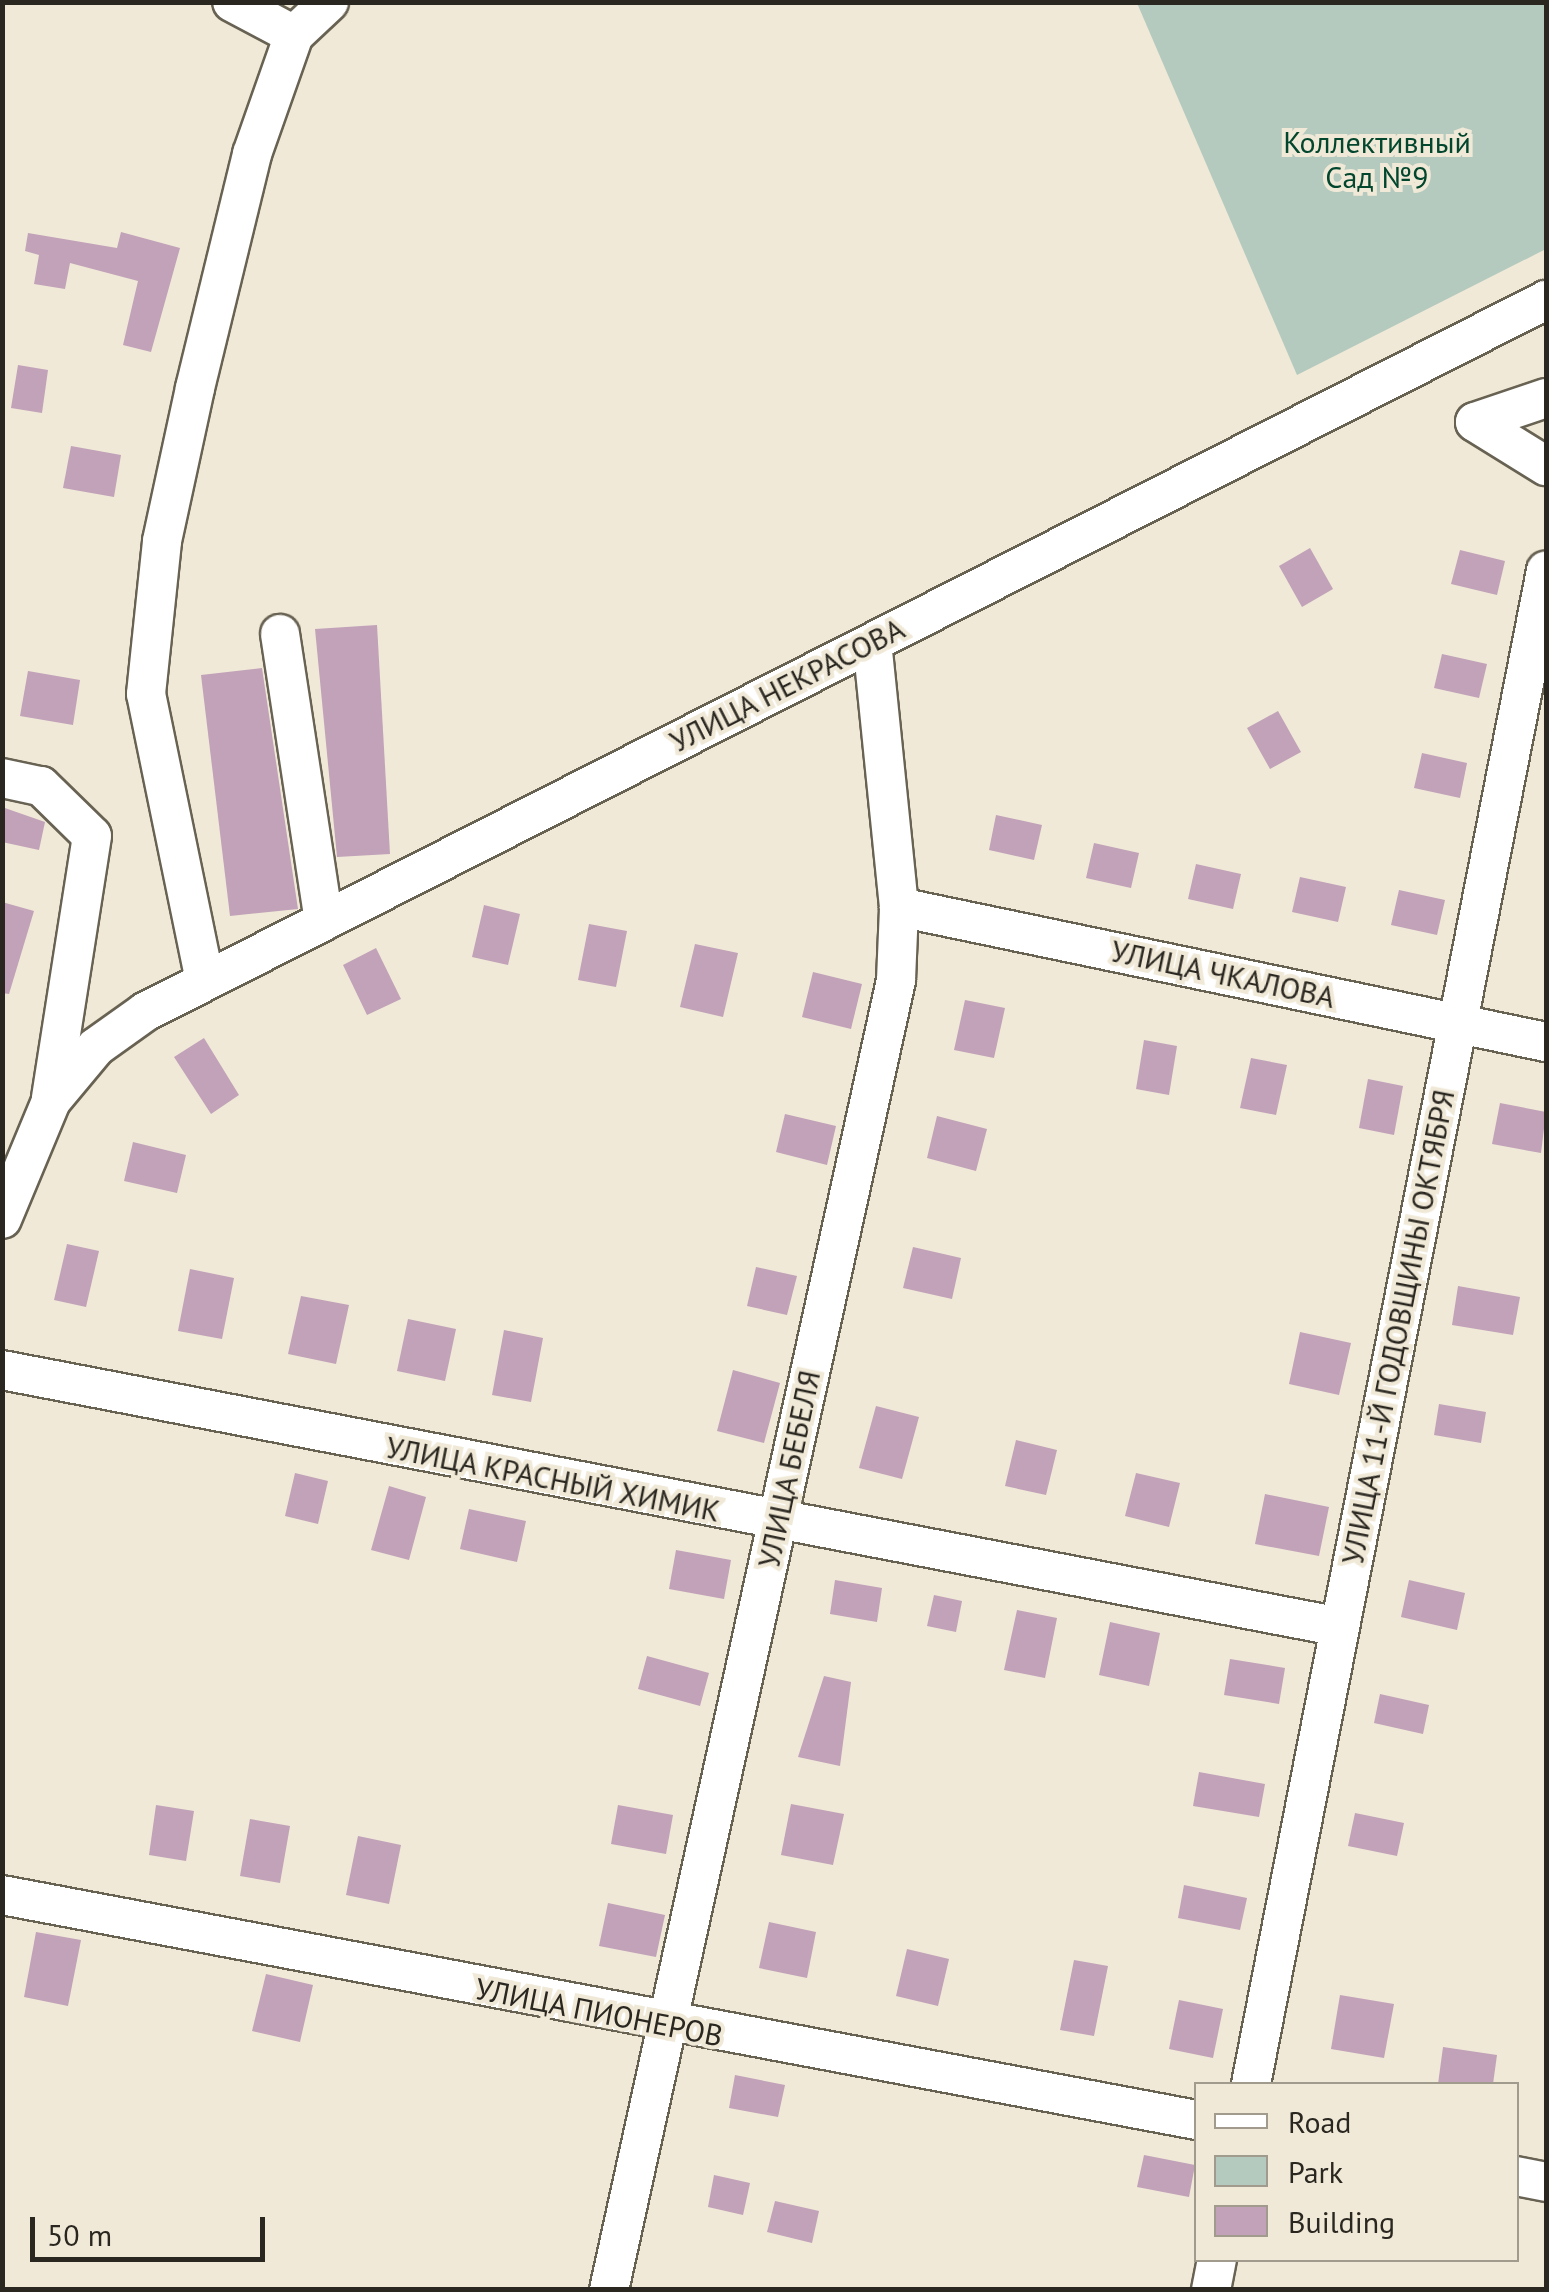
<!DOCTYPE html>
<meta charset="utf-8">
<style>
body{margin:0}
#map{position:relative;width:1549px;height:2292px;overflow:hidden;background:#f0e9d7;font-family:"PT Sans",sans-serif}
div>[style]{position:absolute}
.green>*{inset:0;background:#b4cabe}
.building>*{inset:0;background:#c1a2b9}
.roads{filter:drop-shadow(2px 0 #686253) drop-shadow(-2px 0 #686253) drop-shadow(0 2px #686253) drop-shadow(0 -2px #686253)}
.minor>*{height:38px;margin:-19px;padding:0 19px;transform-origin:19px;border-radius:19px;background:#fff}
span{translate:-50% -50%;white-space:nowrap;text-align:center;line-height:1.15;-webkit-text-stroke:8px #f0e9d7;paint-order:stroke}
.park-label{font-size:30px;color:#01462d}
.street-label{font-size:30px;color:#2a2721}
.frame{position:absolute;inset:0;border:5px solid #2a2721;pointer-events:none}
.legend{position:absolute;left:1194px;top:2082px;width:325px;height:180px;box-sizing:border-box;background:#f0e9d7;border:2px solid #a19b8e;margin:0;padding:12px 18px;list-style:none;font-size:30px;color:#2a2721}
.legend li{display:flex;align-items:center;gap:20px;height:50px}
.legend b{width:50px;border:2px solid #a19b8e}
.scale{position:absolute;left:30px;top:2217px;width:235px;height:45px;box-sizing:border-box;border:5px solid #2a2721;border-top:0;padding-left:12px;font-size:30px;line-height:35px;white-space:nowrap;color:#2a2721;-webkit-text-stroke:8px #f0e9d7;paint-order:stroke}
</style>
<div id="map">
<div class="green">
<div style="clip-path:polygon(1137px 3px,1546px 3px,1546px 249px,1297px 375px)"></div>
</div>
<div class="building">
<div style="clip-path:polygon(121px 232px,180px 248px,151px 352px,123px 345px,138px 281px,70px 263px,65px 289px,34px 284px,39px 255px,25px 251px,28px 233px,117px 248px)"></div>
<div style="clip-path:polygon(18px 365px,48px 370px,42px 413px,11px 408px)"></div>
<div style="clip-path:polygon(71px 446px,121px 455px,114px 497px,63px 488px)"></div>
<div style="clip-path:polygon(1310px 548px,1333px 589px,1302px 607px,1279px 566px)"></div>
<div style="clip-path:polygon(1460px 550px,1505px 561px,1497px 595px,1451px 584px)"></div>
<div style="clip-path:polygon(377px 625px,390px 854px,337px 857px,315px 629px)"></div>
<div style="clip-path:polygon(1442px 654px,1487px 664px,1479px 698px,1434px 688px)"></div>
<div style="clip-path:polygon(262px 668px,298px 909px,230px 916px,201px 675px)"></div>
<div style="clip-path:polygon(28px 671px,80px 680px,73px 725px,20px 716px)"></div>
<div style="clip-path:polygon(1278px 711px,1301px 752px,1270px 769px,1247px 728px)"></div>
<div style="clip-path:polygon(1422px 753px,1467px 763px,1460px 798px,1414px 788px)"></div>
<div style="clip-path:polygon(2px 807px,45px 822px,39px 850px,2px 842px)"></div>
<div style="clip-path:polygon(996px 815px,1042px 825px,1034px 860px,989px 850px)"></div>
<div style="clip-path:polygon(1094px 843px,1139px 853px,1131px 888px,1086px 878px)"></div>
<div style="clip-path:polygon(1196px 864px,1241px 874px,1233px 909px,1188px 899px)"></div>
<div style="clip-path:polygon(1300px 877px,1346px 887px,1338px 922px,1292px 912px)"></div>
<div style="clip-path:polygon(1399px 890px,1445px 900px,1437px 935px,1391px 925px)"></div>
<div style="clip-path:polygon(2px 902px,34px 911px,9px 994px,2px 993px)"></div>
<div style="clip-path:polygon(484px 905px,520px 914px,508px 965px,472px 957px)"></div>
<div style="clip-path:polygon(589px 924px,627px 931px,616px 987px,578px 980px)"></div>
<div style="clip-path:polygon(695px 944px,738px 953px,723px 1017px,680px 1007px)"></div>
<div style="clip-path:polygon(376px 948px,401px 999px,367px 1015px,343px 965px)"></div>
<div style="clip-path:polygon(813px 972px,862px 984px,851px 1029px,802px 1017px)"></div>
<div style="clip-path:polygon(965px 1000px,1005px 1008px,994px 1058px,954px 1050px)"></div>
<div style="clip-path:polygon(204px 1038px,239px 1095px,211px 1114px,174px 1057px)"></div>
<div style="clip-path:polygon(1144px 1040px,1177px 1046px,1169px 1095px,1136px 1089px)"></div>
<div style="clip-path:polygon(1251px 1058px,1287px 1065px,1276px 1115px,1240px 1108px)"></div>
<div style="clip-path:polygon(1368px 1079px,1403px 1086px,1394px 1135px,1359px 1128px)"></div>
<div style="clip-path:polygon(1500px 1103px,1546px 1112px,1541px 1153px,1492px 1144px)"></div>
<div style="clip-path:polygon(785px 1114px,836px 1126px,827px 1165px,776px 1152px)"></div>
<div style="clip-path:polygon(937px 1116px,987px 1129px,976px 1171px,927px 1158px)"></div>
<div style="clip-path:polygon(133px 1142px,186px 1155px,177px 1193px,124px 1181px)"></div>
<div style="clip-path:polygon(67px 1244px,99px 1251px,86px 1307px,54px 1300px)"></div>
<div style="clip-path:polygon(913px 1247px,961px 1258px,952px 1299px,903px 1288px)"></div>
<div style="clip-path:polygon(756px 1267px,797px 1276px,787px 1315px,747px 1306px)"></div>
<div style="clip-path:polygon(190px 1269px,234px 1278px,222px 1339px,178px 1331px)"></div>
<div style="clip-path:polygon(1458px 1286px,1520px 1297px,1513px 1335px,1452px 1325px)"></div>
<div style="clip-path:polygon(301px 1296px,349px 1305px,336px 1364px,288px 1354px)"></div>
<div style="clip-path:polygon(408px 1319px,456px 1329px,445px 1381px,397px 1371px)"></div>
<div style="clip-path:polygon(504px 1330px,543px 1338px,531px 1402px,492px 1395px)"></div>
<div style="clip-path:polygon(1300px 1332px,1351px 1343px,1339px 1395px,1289px 1384px)"></div>
<div style="clip-path:polygon(733px 1370px,780px 1383px,764px 1443px,717px 1431px)"></div>
<div style="clip-path:polygon(1439px 1404px,1486px 1412px,1481px 1443px,1434px 1435px)"></div>
<div style="clip-path:polygon(876px 1406px,919px 1417px,902px 1479px,859px 1468px)"></div>
<div style="clip-path:polygon(1016px 1440px,1057px 1450px,1046px 1495px,1005px 1486px)"></div>
<div style="clip-path:polygon(295px 1473px,328px 1481px,318px 1524px,285px 1516px)"></div>
<div style="clip-path:polygon(1136px 1473px,1180px 1483px,1169px 1527px,1125px 1516px)"></div>
<div style="clip-path:polygon(389px 1486px,426px 1497px,409px 1560px,371px 1550px)"></div>
<div style="clip-path:polygon(1265px 1494px,1329px 1507px,1319px 1556px,1255px 1544px)"></div>
<div style="clip-path:polygon(469px 1509px,526px 1521px,517px 1562px,460px 1549px)"></div>
<div style="clip-path:polygon(676px 1550px,731px 1560px,724px 1599px,669px 1589px)"></div>
<div style="clip-path:polygon(835px 1580px,882px 1588px,877px 1622px,830px 1614px)"></div>
<div style="clip-path:polygon(1409px 1580px,1465px 1593px,1457px 1630px,1401px 1617px)"></div>
<div style="clip-path:polygon(934px 1595px,962px 1601px,956px 1632px,927px 1626px)"></div>
<div style="clip-path:polygon(1017px 1610px,1057px 1618px,1045px 1678px,1004px 1670px)"></div>
<div style="clip-path:polygon(1110px 1622px,1160px 1633px,1149px 1686px,1099px 1675px)"></div>
<div style="clip-path:polygon(647px 1656px,709px 1673px,700px 1706px,638px 1689px)"></div>
<div style="clip-path:polygon(1230px 1659px,1285px 1668px,1279px 1704px,1224px 1695px)"></div>
<div style="clip-path:polygon(824px 1676px,851px 1682px,840px 1766px,798px 1757px)"></div>
<div style="clip-path:polygon(1380px 1694px,1429px 1705px,1423px 1734px,1374px 1723px)"></div>
<div style="clip-path:polygon(1199px 1772px,1265px 1784px,1259px 1817px,1193px 1806px)"></div>
<div style="clip-path:polygon(791px 1804px,844px 1814px,833px 1865px,781px 1855px)"></div>
<div style="clip-path:polygon(156px 1805px,194px 1811px,186px 1861px,149px 1855px)"></div>
<div style="clip-path:polygon(618px 1805px,673px 1815px,666px 1854px,611px 1844px)"></div>
<div style="clip-path:polygon(1355px 1813px,1404px 1823px,1397px 1856px,1348px 1846px)"></div>
<div style="clip-path:polygon(250px 1819px,290px 1826px,280px 1883px,240px 1876px)"></div>
<div style="clip-path:polygon(358px 1836px,401px 1845px,389px 1904px,346px 1895px)"></div>
<div style="clip-path:polygon(1184px 1885px,1247px 1898px,1240px 1930px,1178px 1918px)"></div>
<div style="clip-path:polygon(608px 1903px,665px 1915px,656px 1957px,599px 1946px)"></div>
<div style="clip-path:polygon(769px 1922px,816px 1932px,807px 1978px,759px 1968px)"></div>
<div style="clip-path:polygon(36px 1932px,81px 1940px,68px 2006px,24px 1997px)"></div>
<div style="clip-path:polygon(907px 1949px,949px 1959px,938px 2006px,896px 1996px)"></div>
<div style="clip-path:polygon(1074px 1960px,1108px 1966px,1094px 2036px,1060px 2030px)"></div>
<div style="clip-path:polygon(266px 1974px,313px 1985px,300px 2042px,252px 2031px)"></div>
<div style="clip-path:polygon(1340px 1995px,1394px 2004px,1384px 2058px,1331px 2049px)"></div>
<div style="clip-path:polygon(1179px 2000px,1223px 2009px,1213px 2058px,1169px 2049px)"></div>
<div style="clip-path:polygon(1443px 2047px,1497px 2055px,1493px 2084px,1438px 2084px)"></div>
<div style="clip-path:polygon(735px 2075px,785px 2085px,778px 2117px,729px 2108px)"></div>
<div style="clip-path:polygon(1144px 2155px,1195px 2165px,1189px 2197px,1137px 2187px)"></div>
<div style="clip-path:polygon(714px 2175px,750px 2183px,743px 2215px,708px 2207px)"></div>
<div style="clip-path:polygon(775px 2201px,819px 2211px,812px 2243px,767px 2232px)"></div>
</div>
<div class="roads">
<div class="minor">
<div style="left:294px;top:35px;width:48px;rotate:-43.3deg"></div>
<div style="left:1546px;top:398px;width:75px;rotate:161.3deg"></div>
<div style="left:1475px;top:422px;width:84px;rotate:31.8deg"></div>
<div style="left:280px;top:634px;width:290px;rotate:81.3deg"></div>
<div style="left:2px;top:778px;width:40px;rotate:12deg"></div>
<div style="left:41px;top:786px;width:71px;rotate:44.4deg"></div>
<div style="left:92px;top:836px;width:266px;rotate:98.9deg"></div>
<div style="left:899px;top:907px;width:661px;rotate:11.79deg"></div>
<div style="left:205px;top:981px;width:293px;rotate:-101.6deg"></div>
<div style="left:146px;top:694px;width:154px;rotate:-84deg"></div>
<div style="left:162px;top:541px;width:157px;rotate:-77.8deg"></div>
<div style="left:195px;top:388px;width:241px;rotate:-76.3deg"></div>
<div style="left:252px;top:154px;width:126px;rotate:-70.6deg"></div>
<div style="left:294px;top:35px;width:70px;rotate:-152deg"></div>
<div style="left:2px;top:1219px;width:128px;rotate:-67.4deg"></div>
<div style="left:51px;top:1101px;width:70px;rotate:-50.2deg"></div>
<div style="left:96px;top:1047px;width:60px;rotate:-35.5deg"></div>
<div style="left:145px;top:1012px;width:1572px;rotate:-26.94deg"></div>
<div style="left:2px;top:1370px;width:1362px;rotate:10.87deg"></div>
<div style="left:2px;top:1895px;width:1215px;rotate:10.67deg"></div>
<div style="left:1251px;top:2084px;width:1542px;rotate:-78.97deg"></div>
<div style="left:1516px;top:2176px;width:31px;rotate:11deg"></div>
<div style="left:609px;top:2290px;width:1341px;rotate:-77.64deg"></div>
<div style="left:896px;top:980px;width:73px;rotate:-87.6deg"></div>
<div style="left:899px;top:907px;width:265px;rotate:-95.8deg"></div>
<div style="left:1211px;top:2290px;width:31px;rotate:-79deg"></div>
</div>
</div>
<div class="park-label">
<span style="left:1377px;top:159px">Коллективный<br>Сад №9</span>
</div>
<div class="street-label">
<span style="left:787px;top:685px;rotate:-27deg">УЛИЦА НЕКРАСОВА</span>
<span style="left:1223px;top:974px;rotate:12deg">УЛИЦА ЧКАЛОВА</span>
<span style="left:1398px;top:1327px;rotate:-79deg">УЛИЦА 11-Й ГОДОВЩИНЫ ОКТЯБРЯ</span>
<span style="left:789px;top:1469px;rotate:-78deg">УЛИЦА БЕБЕЛЯ</span>
<span style="left:553px;top:1479px;rotate:11deg">УЛИЦА КРАСНЫЙ ХИМИК</span>
<span style="left:599px;top:2012px;rotate:11deg">УЛИЦА ПИОНЕРОВ</span>
</div>
<div class="frame"></div>
<ul class="legend">
<li><b style="height:12px;background:#fff"></b>Road</li>
<li><b style="height:28px;background:#b4cabe"></b>Park</li>
<li><b style="height:28px;background:#c1a2b9"></b>Building</li>
</ul>
<div class="scale">50 m</div>
</div>
